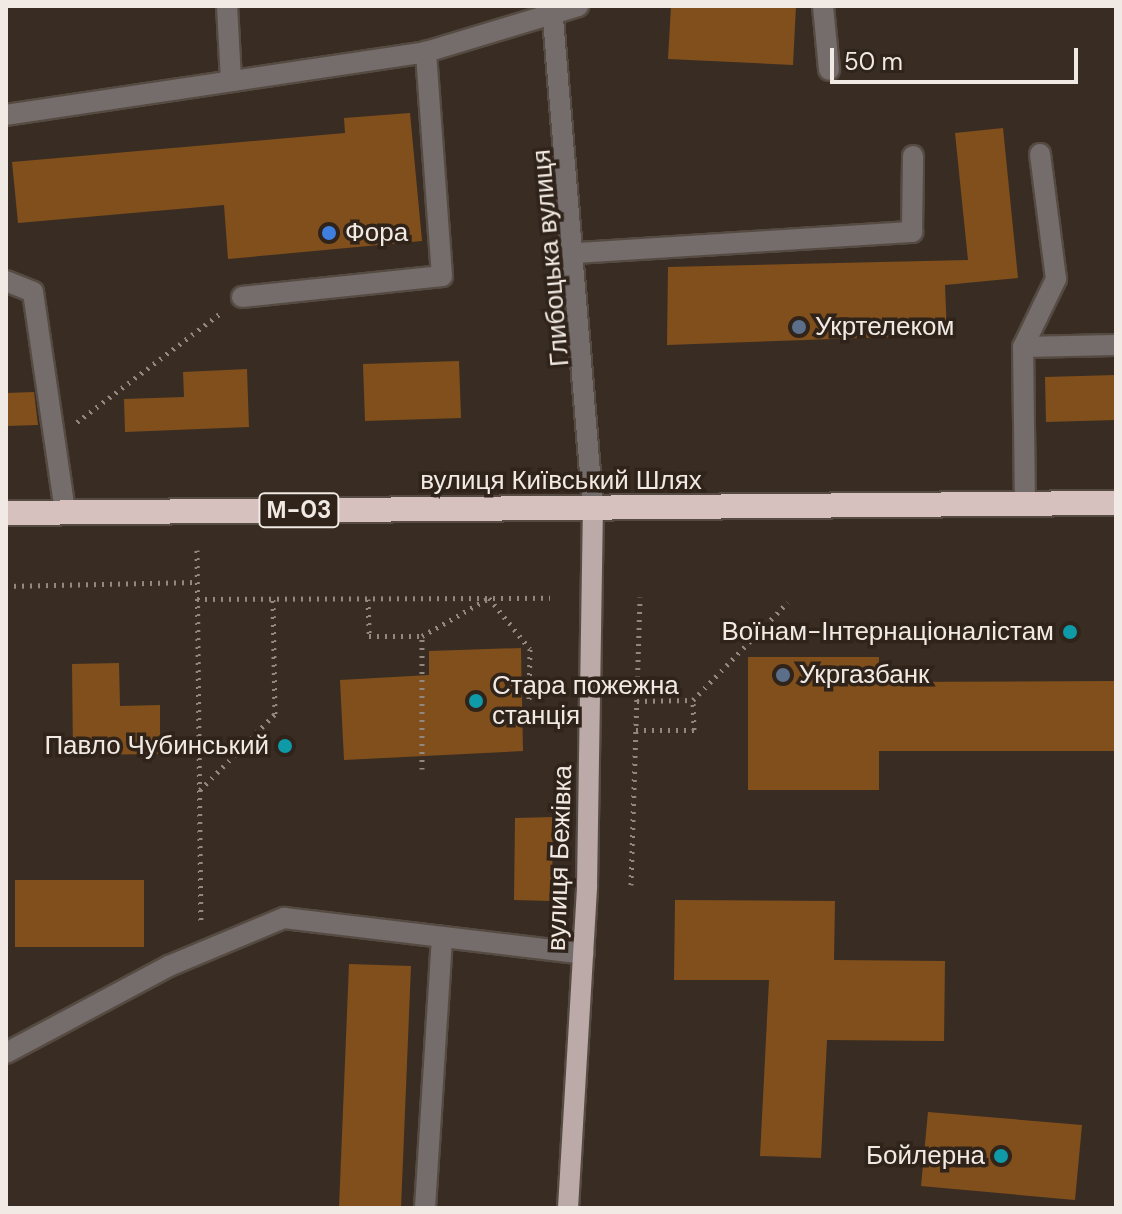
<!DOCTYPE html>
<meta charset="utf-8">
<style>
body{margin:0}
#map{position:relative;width:1122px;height:1214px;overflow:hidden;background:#392d23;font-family:"DM Sans",sans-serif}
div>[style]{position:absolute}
.building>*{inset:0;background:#804f1c}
.path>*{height:5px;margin-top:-2.5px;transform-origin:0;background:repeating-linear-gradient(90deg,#928880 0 2px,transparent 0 8px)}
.roads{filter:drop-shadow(2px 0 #564b42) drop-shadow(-2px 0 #564b42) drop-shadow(0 2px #564b42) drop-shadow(0 -2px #564b42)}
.minor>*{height:20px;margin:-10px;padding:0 10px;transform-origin:10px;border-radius:10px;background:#756d6c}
.major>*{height:20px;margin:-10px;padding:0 10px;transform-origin:10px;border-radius:10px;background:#bbaaa7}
.highway>*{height:24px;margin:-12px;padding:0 12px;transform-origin:12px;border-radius:12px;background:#d6c1be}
.dots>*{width:22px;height:22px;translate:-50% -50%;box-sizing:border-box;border:4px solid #2f231a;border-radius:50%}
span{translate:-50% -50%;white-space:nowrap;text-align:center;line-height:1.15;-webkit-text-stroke:7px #2f231a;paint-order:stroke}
.shield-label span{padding:2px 6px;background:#2f231a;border:2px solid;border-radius:6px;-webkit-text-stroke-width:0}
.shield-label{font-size:24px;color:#f1e9e3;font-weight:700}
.poi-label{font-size:26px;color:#f1e9e3}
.left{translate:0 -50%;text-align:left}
.right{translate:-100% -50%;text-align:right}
.street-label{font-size:26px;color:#f1e9e3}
.frame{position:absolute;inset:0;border:8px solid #f1e9e3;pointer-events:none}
.scale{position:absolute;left:830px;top:48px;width:248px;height:36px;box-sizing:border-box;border:4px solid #f1e9e3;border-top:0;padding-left:10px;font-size:24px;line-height:28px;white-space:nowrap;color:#f1e9e3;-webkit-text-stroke:6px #2f231a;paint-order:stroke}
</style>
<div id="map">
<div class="building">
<div style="clip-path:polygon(671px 6px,796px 6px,793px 65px,668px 59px)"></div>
<div style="clip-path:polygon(410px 113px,422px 241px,228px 259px,224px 205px,18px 223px,12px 162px,345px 133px,344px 118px)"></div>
<div style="clip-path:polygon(1003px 128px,1018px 278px,945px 285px,947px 335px,667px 345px,668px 267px,968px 260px,955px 133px)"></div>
<div style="clip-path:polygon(459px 361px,461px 418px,365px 421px,363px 364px)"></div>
<div style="clip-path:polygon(247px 369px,249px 427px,125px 432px,124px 399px,184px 397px,183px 372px)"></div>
<div style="clip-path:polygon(1116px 375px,1116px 420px,1046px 422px,1045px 377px)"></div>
<div style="clip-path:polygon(34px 392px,38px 425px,6px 426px,6px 393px)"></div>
<div style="clip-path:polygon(521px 648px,523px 751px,344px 760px,340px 680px,429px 675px,429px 651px)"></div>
<div style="clip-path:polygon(748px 657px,879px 657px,879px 682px,1116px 681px,1116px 751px,879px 751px,879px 790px,748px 790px)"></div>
<div style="clip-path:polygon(119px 663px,120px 706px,160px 705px,160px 754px,73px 755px,72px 664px)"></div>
<div style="clip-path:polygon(553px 817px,552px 901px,514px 900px,515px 818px)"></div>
<div style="clip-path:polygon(15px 880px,144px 880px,144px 947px,15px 947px)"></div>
<div style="clip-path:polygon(675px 900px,835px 901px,834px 960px,945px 961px,944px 1041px,827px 1040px,821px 1158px,760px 1156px,769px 980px,674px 980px)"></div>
<div style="clip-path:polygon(349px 964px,411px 966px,401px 1208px,339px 1208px)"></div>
<div style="clip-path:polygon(928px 1112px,1082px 1125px,1075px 1200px,921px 1186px)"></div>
</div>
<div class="path">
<div style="left:77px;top:422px;width:182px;rotate:-37.2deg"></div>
<div style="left:197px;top:550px;width:375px;rotate:89.4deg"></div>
<div style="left:6px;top:586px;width:191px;rotate:-1.2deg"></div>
<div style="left:197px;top:599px;width:353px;rotate:-0.2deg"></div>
<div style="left:368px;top:599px;width:37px;rotate:88deg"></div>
<div style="left:369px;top:636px;width:53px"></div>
<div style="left:637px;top:701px;width:56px;rotate:-1deg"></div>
<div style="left:693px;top:700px;width:136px;rotate:-45.9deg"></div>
<div style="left:636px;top:730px;width:58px"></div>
<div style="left:694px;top:730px;width:30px;rotate:-92deg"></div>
<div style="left:422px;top:769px;width:133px;rotate:-90deg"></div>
<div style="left:422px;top:636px;width:77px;rotate:-29.6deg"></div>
<div style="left:489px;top:598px;width:65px;rotate:51.2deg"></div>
<div style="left:530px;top:649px;width:51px;rotate:91.1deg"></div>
<div style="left:200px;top:790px;width:107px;rotate:-45.4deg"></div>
<div style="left:275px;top:714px;width:115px;rotate:-91deg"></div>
<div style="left:631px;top:885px;width:288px;rotate:-88.2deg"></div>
</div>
<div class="roads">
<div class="minor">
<div style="left:227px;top:6px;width:75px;rotate:86.9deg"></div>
<div style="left:552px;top:6px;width:505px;rotate:85.34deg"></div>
<div style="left:823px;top:6px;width:64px;rotate:84.6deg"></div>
<div style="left:6px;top:115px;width:425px;rotate:-8.5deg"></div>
<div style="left:577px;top:253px;width:336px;rotate:-3.6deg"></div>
<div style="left:912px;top:232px;width:76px;rotate:-89.2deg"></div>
<div style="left:6px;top:281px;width:29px;rotate:22deg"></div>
<div style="left:33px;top:292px;width:222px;rotate:81.7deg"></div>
<div style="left:242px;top:297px;width:201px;rotate:-6deg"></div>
<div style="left:442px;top:276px;width:225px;rotate:-94.1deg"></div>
<div style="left:426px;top:52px;width:159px;rotate:-16.8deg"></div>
<div style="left:1023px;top:347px;width:93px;rotate:-1.2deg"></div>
<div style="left:1025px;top:505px;width:158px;rotate:-90.7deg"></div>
<div style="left:1023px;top:347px;width:76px;rotate:-64.1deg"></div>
<div style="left:1056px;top:279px;width:126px;rotate:-97.3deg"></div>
<div style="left:6px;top:1053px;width:185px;rotate:-28.1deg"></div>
<div style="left:169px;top:966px;width:125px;rotate:-22.7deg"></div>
<div style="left:284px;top:918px;width:302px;rotate:6.8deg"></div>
<div style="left:425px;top:1208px;width:270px;rotate:-86.4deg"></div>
</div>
<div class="major">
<div style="left:568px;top:1208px;width:323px;rotate:-86.6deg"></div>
<div style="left:587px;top:886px;width:377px;rotate:-89.1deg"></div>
</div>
<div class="highway">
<div style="left:6px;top:513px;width:1110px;rotate:-0.52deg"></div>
</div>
</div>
<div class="dots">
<div style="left:329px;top:233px;background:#3f7fe0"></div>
<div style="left:799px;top:327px;background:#5c6f8a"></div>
<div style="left:1070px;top:632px;background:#0f9aa8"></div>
<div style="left:783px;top:675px;background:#5c6f8a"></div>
<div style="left:476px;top:701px;background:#0f9aa8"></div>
<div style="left:285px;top:746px;background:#0f9aa8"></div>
<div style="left:1001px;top:1156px;background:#0f9aa8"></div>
</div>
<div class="shield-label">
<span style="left:299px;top:510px">М-03</span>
</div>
<div class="poi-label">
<span class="left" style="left:345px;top:233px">Фора</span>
<span class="left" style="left:815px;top:327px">Укртелеком</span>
<span class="right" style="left:1054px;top:632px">Воїнам-Інтернаціоналістам</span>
<span class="left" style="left:799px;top:675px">Укргазбанк</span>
<span class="left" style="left:492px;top:701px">Стара пожежна<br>станція</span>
<span class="right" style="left:269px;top:746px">Павло Чубинський</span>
<span class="right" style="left:985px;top:1156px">Бойлерна</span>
</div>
<div class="street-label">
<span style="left:551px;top:258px;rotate:-95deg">Глибоцька вулиця</span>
<span style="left:561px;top:481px">вулиця Київський Шлях</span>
<span style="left:560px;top:858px;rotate:-88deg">вулиця Бежівка</span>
</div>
<div class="frame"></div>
<div class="scale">50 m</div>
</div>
